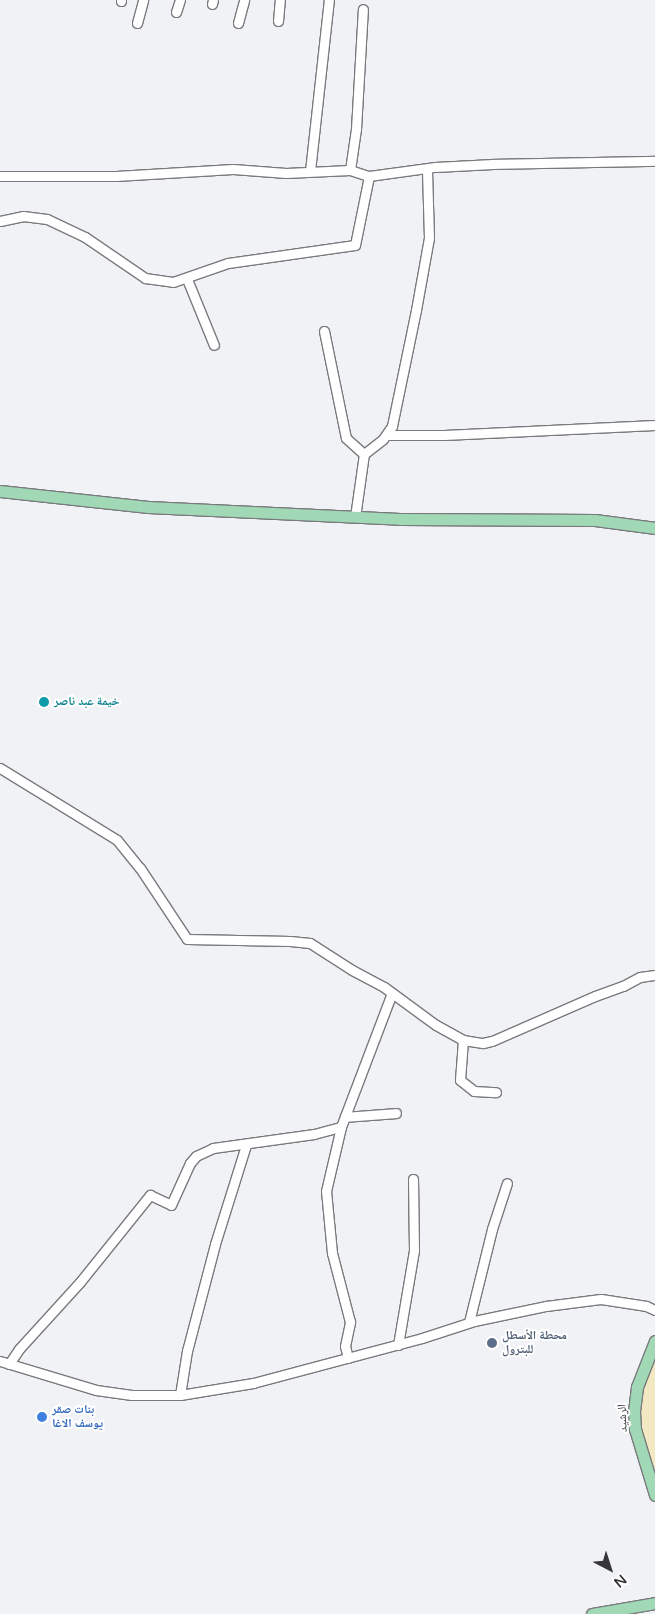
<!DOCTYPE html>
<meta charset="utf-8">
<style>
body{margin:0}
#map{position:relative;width:655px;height:1614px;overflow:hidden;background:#f1f2f6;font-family:"Varela Round","Noto Naskh Arabic",sans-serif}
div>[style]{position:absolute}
.sand>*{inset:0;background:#f2e9c3}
.roads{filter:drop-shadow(1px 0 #797a7d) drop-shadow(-1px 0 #797a7d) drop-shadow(0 1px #797a7d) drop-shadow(0 -1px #797a7d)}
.minor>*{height:9px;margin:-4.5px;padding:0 4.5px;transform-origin:4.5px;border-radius:4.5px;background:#fff}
.major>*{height:11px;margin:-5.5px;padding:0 5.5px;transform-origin:5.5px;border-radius:5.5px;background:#a1d8b6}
.dots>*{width:14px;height:14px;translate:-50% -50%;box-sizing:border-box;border:2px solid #fff;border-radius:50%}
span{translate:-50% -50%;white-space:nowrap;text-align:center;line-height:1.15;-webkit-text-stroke:4px #fff;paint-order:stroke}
.culture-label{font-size:12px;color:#0d838f;font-weight:700}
.left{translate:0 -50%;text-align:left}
.service-label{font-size:12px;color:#4e5e75;font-weight:700}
.shop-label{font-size:12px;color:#366cbe;font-weight:700}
.street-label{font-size:12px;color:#363638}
.north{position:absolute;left:585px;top:1544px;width:50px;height:50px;-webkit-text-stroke:4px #fff;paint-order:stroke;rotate:140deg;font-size:14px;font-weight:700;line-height:20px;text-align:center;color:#363638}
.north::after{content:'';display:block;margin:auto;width:18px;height:22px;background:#363638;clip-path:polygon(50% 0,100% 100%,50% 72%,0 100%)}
</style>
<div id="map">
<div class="sand">
<div style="clip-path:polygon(655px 1351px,655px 1478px,638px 1422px,641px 1389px)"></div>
</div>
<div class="roads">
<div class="minor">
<div style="left:121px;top:1px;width:1px;rotate:-90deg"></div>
<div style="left:212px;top:4px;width:4px;rotate:-76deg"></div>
<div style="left:176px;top:12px;width:13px;rotate:-72deg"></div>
<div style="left:278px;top:21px;width:21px;rotate:-85deg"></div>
<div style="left:137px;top:23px;width:24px;rotate:-75deg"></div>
<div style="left:238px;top:23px;width:24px;rotate:-75deg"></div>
<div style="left:350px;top:170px;width:41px;rotate:-81.7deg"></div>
<div style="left:356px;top:129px;width:120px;rotate:-86.7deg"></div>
<div style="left:310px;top:171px;width:172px;rotate:-83.7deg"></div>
<div style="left:0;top:176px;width:116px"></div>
<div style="left:116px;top:176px;width:117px;rotate:-3.4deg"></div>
<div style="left:233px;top:169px;width:53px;rotate:4.3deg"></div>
<div style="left:286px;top:173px;width:64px;rotate:-2.7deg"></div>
<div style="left:350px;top:170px;width:20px;rotate:18deg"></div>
<div style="left:0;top:221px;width:24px;rotate:-12deg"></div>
<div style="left:23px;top:216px;width:24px;rotate:7deg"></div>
<div style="left:47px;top:219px;width:42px;rotate:25.3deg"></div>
<div style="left:85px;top:237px;width:73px;rotate:34.3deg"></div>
<div style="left:145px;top:278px;width:28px;rotate:8deg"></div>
<div style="left:173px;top:282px;width:58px;rotate:-19.1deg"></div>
<div style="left:228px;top:263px;width:128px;rotate:-8.1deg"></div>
<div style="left:355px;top:245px;width:70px;rotate:-78.5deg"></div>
<div style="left:369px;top:176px;width:67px;rotate:-7.8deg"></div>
<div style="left:435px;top:167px;width:58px;rotate:-3deg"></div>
<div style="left:493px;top:164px;width:162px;rotate:-1.1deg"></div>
<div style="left:187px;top:279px;width:71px;rotate:67.8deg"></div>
<div style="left:324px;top:331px;width:109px;rotate:78.4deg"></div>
<div style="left:346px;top:438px;width:24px;rotate:42deg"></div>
<div style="left:387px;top:435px;width:57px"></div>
<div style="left:444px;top:435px;width:211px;rotate:-2.7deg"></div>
<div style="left:355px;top:517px;width:64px;rotate:-81.9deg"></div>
<div style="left:364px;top:454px;width:24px;rotate:-38deg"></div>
<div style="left:383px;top:439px;width:16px;rotate:-55deg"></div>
<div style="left:392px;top:426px;width:118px;rotate:-78.3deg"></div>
<div style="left:416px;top:310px;width:73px;rotate:-79.8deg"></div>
<div style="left:429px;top:238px;width:69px;rotate:-91.7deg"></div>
<div style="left:0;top:768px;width:137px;rotate:31.6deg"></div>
<div style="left:117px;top:840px;width:36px;rotate:51deg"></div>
<div style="left:140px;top:868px;width:85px;rotate:56.5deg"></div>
<div style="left:187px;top:939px;width:103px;rotate:1.1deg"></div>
<div style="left:290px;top:941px;width:20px;rotate:6deg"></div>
<div style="left:310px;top:943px;width:50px;rotate:32.7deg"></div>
<div style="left:352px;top:970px;width:36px;rotate:28deg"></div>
<div style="left:384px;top:987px;width:64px;rotate:36.2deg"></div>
<div style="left:436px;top:1025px;width:31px;rotate:29deg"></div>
<div style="left:463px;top:1040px;width:20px;rotate:9deg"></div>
<div style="left:483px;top:1043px;width:9px;rotate:-13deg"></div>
<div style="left:492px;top:1041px;width:112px;rotate:-23.6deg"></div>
<div style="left:595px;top:996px;width:30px;rotate:-20deg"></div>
<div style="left:623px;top:986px;width:19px;rotate:-28deg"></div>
<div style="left:640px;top:977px;width:15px;rotate:-8deg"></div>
<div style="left:463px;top:1040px;width:40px;rotate:94.3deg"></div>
<div style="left:460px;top:1080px;width:18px;rotate:38deg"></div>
<div style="left:474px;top:1091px;width:22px;rotate:3deg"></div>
<div style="left:345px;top:1117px;width:51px;rotate:-4.5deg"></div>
<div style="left:469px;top:1322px;width:96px;rotate:-76.1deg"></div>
<div style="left:492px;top:1229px;width:48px;rotate:-71.9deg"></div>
<div style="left:398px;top:1345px;width:96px;rotate:-80.4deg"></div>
<div style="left:414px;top:1250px;width:71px;rotate:-90.8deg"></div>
<div style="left:348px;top:1358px;width:12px;rotate:-104deg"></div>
<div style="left:345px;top:1346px;width:25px;rotate:-78deg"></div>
<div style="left:350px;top:1322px;width:71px;rotate:-104.6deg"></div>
<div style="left:332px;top:1253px;width:62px;rotate:-95.5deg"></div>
<div style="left:326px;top:1191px;width:66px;rotate:-76.8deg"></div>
<div style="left:341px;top:1127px;width:143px;rotate:-69.2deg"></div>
<div style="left:0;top:1361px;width:100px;rotate:16.8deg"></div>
<div style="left:96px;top:1390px;width:36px;rotate:8deg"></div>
<div style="left:132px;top:1395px;width:48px"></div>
<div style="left:180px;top:1395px;width:74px;rotate:-9.3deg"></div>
<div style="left:253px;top:1383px;width:175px;rotate:-14.9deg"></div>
<div style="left:422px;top:1338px;width:55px;rotate:-18.1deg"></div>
<div style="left:474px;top:1321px;width:74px;rotate:-11.8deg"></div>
<div style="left:546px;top:1306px;width:55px;rotate:-7.3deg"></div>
<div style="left:601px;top:1299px;width:46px;rotate:8.8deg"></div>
<div style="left:646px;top:1306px;width:10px;rotate:24deg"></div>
<div style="left:9px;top:1364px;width:18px;rotate:-56deg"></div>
<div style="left:19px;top:1349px;width:91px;rotate:-47.7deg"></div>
<div style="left:80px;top:1282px;width:112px;rotate:-51.2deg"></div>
<div style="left:150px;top:1195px;width:23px;rotate:25deg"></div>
<div style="left:171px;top:1205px;width:46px;rotate:-65.7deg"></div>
<div style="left:190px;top:1163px;width:9px;rotate:-49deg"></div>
<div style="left:196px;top:1156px;width:19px;rotate:-25deg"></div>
<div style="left:213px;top:1148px;width:102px;rotate:-7.9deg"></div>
<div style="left:314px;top:1134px;width:28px;rotate:-15deg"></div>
<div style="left:180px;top:1395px;width:45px;rotate:-81deg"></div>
<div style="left:187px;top:1351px;width:111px;rotate:-75.3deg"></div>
<div style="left:215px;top:1244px;width:104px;rotate:-72.6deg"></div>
</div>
<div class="major">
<div style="left:0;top:491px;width:149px;rotate:6.2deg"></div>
<div style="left:148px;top:507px;width:252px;rotate:2.7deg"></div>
<div style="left:400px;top:519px;width:195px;rotate:0.3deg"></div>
<div style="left:595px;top:520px;width:61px;rotate:7.6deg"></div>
<div style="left:655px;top:1341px;width:49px;rotate:111.4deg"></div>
<div style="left:637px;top:1387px;width:24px;rotate:97deg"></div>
<div style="left:634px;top:1411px;width:18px;rotate:87deg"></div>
<div style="left:635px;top:1429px;width:69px;rotate:73.1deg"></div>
<div style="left:592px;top:1614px;width:64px;rotate:-9.9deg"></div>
</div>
</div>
<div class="dots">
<div style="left:44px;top:702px;background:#0f9aa8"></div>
<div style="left:492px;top:1343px;background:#5c6f8a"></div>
<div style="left:42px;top:1417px;background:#3f7fe0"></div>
</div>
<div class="culture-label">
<span class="left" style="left:54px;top:702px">خيمة عبد ناصر</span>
</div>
<div class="service-label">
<span class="left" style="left:502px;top:1343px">محطة الأسطل<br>للبترول</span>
</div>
<div class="shop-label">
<span class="left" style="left:52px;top:1417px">بنات صقر<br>يوسف الاغا</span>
</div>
<div class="street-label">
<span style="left:623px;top:1418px;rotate:-93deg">الرشيد</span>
</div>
<div class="north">N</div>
</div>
